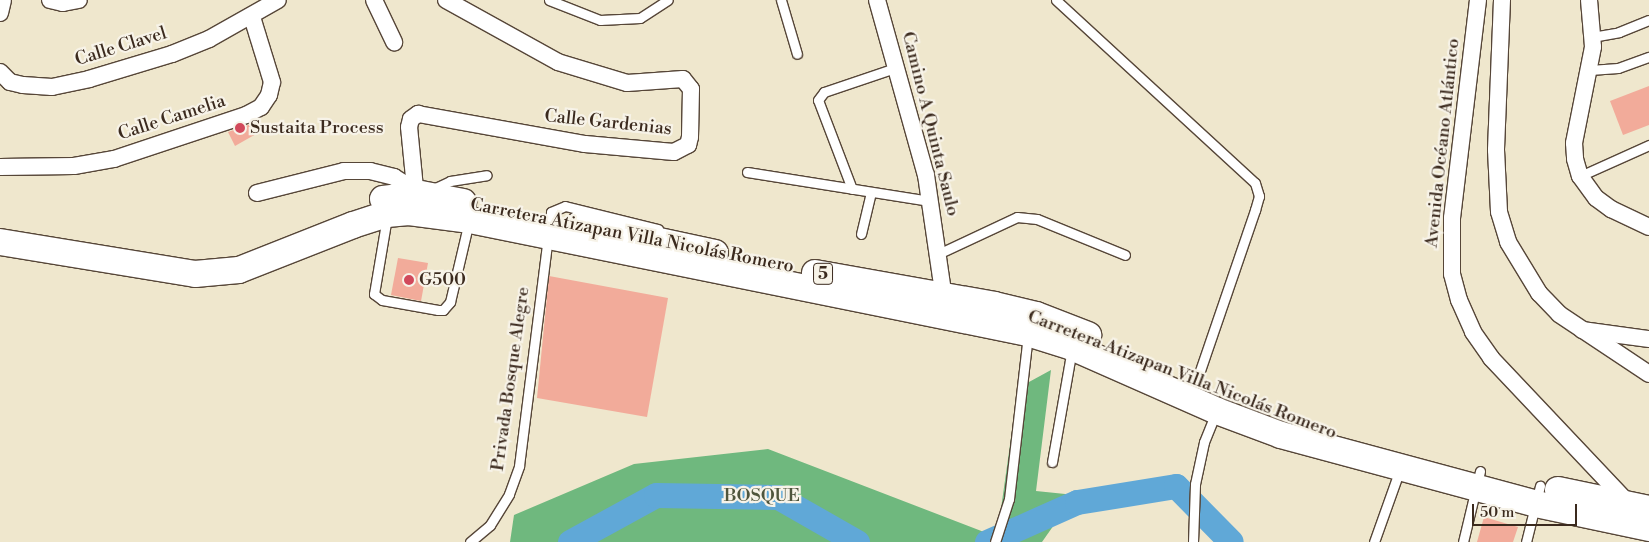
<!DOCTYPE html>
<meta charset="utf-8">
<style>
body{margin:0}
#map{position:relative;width:1649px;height:542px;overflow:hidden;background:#efe7cd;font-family:"Libre Bodoni",serif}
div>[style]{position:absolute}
.forest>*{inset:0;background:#6fb87e}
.river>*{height:25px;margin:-12.5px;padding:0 12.5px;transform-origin:12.5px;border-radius:12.5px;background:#60a8d7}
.building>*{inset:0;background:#f2ab9a}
.roads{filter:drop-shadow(1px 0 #564638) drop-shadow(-1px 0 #564638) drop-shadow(0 1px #564638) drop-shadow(0 -1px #564638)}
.lane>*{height:9px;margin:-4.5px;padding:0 4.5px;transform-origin:4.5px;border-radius:4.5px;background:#fff}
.street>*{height:16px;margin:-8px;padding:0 8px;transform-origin:8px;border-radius:8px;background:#fff}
.primary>*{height:26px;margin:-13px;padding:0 13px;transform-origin:13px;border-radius:13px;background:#fff}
.dots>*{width:14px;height:14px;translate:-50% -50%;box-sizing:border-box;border:2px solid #f7f3e8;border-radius:50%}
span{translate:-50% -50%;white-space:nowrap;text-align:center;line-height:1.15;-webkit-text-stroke:4.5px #f7f3e8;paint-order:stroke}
.shield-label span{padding:1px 4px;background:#f7f3e8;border:1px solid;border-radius:4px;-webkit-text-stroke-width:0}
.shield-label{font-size:16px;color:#3b2a1e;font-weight:700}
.street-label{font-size:18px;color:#3b2a1e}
.poi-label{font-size:18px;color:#3b2a1e}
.left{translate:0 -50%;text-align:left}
.park-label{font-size:18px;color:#4f553c}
.scale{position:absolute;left:1472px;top:504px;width:105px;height:22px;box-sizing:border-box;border:2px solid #3b2a1e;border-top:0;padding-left:6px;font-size:15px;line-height:18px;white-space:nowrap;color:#3b2a1e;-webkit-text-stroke:4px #f7f3e8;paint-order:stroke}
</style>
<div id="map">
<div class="forest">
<div style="clip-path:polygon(1051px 370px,1036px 491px,1075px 495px,1042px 542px,510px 542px,514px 515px,634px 464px,768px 449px,997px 537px,1018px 388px)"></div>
</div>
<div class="river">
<div style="left:570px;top:542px;width:98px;rotate:-28.7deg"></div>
<div style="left:656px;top:495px;width:122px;rotate:0.9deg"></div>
<div style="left:778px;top:497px;width:91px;rotate:29.7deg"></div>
<div style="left:987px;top:542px;width:98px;rotate:-24deg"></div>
<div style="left:1077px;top:502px;width:100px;rotate:-9.2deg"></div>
<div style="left:1176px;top:486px;width:78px;rotate:45.5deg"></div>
</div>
<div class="building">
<div style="clip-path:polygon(1649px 86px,1649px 125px,1623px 135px,1610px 101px)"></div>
<div style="clip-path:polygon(251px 124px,256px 134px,235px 146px,228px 132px)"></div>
<div style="clip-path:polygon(398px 258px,428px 263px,421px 301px,391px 295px)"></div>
<div style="clip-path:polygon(549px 276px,668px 298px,647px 417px,537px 398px)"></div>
<div style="clip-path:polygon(1484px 517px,1518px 527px,1513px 542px,1477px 542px)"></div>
</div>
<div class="roads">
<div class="lane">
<div style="left:549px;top:0;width:55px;rotate:21.4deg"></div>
<div style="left:600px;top:20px;width:40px;rotate:-2.9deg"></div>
<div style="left:640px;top:18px;width:33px;rotate:-33deg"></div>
<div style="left:781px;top:0;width:56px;rotate:73.5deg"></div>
<div style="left:1056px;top:0;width:270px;rotate:42.6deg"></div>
<div style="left:1255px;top:183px;width:14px;rotate:73deg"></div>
<div style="left:1259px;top:196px;width:15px;rotate:106deg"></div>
<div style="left:1255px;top:210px;width:182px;rotate:108.9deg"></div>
<div style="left:1592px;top:37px;width:27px;rotate:-10deg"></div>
<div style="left:1619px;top:32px;width:32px;rotate:-22deg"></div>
<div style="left:1590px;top:70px;width:28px;rotate:-4deg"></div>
<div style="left:1618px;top:68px;width:33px;rotate:-20deg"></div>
<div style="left:747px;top:172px;width:185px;rotate:9deg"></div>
<div style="left:1580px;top:176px;width:76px;rotate:-24.2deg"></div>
<div style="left:433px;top:189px;width:19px;rotate:-25deg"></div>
<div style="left:450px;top:181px;width:37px;rotate:-9deg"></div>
<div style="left:852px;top:189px;width:95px;rotate:-110.9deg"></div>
<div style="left:818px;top:100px;width:10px;rotate:-53deg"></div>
<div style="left:824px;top:92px;width:78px;rotate:-18.7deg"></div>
<div style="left:387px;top:217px;width:78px;rotate:99.6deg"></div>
<div style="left:374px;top:294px;width:10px;rotate:37deg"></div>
<div style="left:382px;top:300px;width:57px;rotate:10.1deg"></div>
<div style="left:438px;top:310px;width:5px"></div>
<div style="left:443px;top:310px;width:11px;rotate:-49deg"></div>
<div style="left:450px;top:302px;width:83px;rotate:-76.8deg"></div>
<div style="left:861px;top:234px;width:43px;rotate:-76.6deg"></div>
<div style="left:938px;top:254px;width:87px;rotate:-25.1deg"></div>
<div style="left:1017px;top:217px;width:20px;rotate:6deg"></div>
<div style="left:1037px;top:219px;width:95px;rotate:22.2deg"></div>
<div style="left:1052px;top:462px;width:115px;rotate:-80deg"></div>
<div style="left:470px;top:542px;width:26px;rotate:-40deg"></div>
<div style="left:490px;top:525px;width:36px;rotate:-58deg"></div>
<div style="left:509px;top:494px;width:30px;rotate:-70deg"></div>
<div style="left:519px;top:466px;width:256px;rotate:-82.8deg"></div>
<div style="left:551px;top:212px;width:15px;rotate:-23deg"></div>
<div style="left:565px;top:206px;width:96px;rotate:13.9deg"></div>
<div style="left:995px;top:542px;width:45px;rotate:-72deg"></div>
<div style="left:1009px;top:499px;width:164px;rotate:-83.4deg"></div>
<div style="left:1193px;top:542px;width:58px;rotate:-88deg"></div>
<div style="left:1195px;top:484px;width:43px;rotate:-77.9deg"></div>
<div style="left:1204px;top:442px;width:31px;rotate:-68deg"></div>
<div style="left:1374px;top:542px;width:77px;rotate:-70.4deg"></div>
<div style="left:1463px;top:542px;width:73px;rotate:-76.5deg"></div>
<div style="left:1526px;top:542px;width:58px;rotate:-76deg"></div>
</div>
<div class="street">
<div style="left:50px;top:0;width:13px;rotate:13deg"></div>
<div style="left:63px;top:3px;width:16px;rotate:-11deg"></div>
<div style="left:374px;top:0;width:47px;rotate:64.5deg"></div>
<div style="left:877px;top:0;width:182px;rotate:74.4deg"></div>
<div style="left:926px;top:175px;width:131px;rotate:81.7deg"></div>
<div style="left:1478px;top:0;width:220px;rotate:96.8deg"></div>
<div style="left:1452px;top:218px;width:56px;rotate:90deg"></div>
<div style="left:1452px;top:274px;width:27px;rotate:75deg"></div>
<div style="left:1459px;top:300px;width:35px;rotate:66deg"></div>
<div style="left:1473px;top:332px;width:32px;rotate:55deg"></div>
<div style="left:1491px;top:358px;width:204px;rotate:46.6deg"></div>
<div style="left:1502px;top:0;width:150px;rotate:92.3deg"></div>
<div style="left:1496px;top:150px;width:62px;rotate:87.2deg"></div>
<div style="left:1499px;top:212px;width:31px;rotate:73deg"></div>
<div style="left:1508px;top:242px;width:60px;rotate:58.7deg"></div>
<div style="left:1539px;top:293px;width:29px;rotate:46deg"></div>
<div style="left:1559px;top:314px;width:108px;rotate:33.7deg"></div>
<div style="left:1589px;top:0;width:47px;rotate:85.1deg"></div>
<div style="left:1593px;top:47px;width:98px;rotate:101.2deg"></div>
<div style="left:1574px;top:143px;width:16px;rotate:86deg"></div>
<div style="left:1575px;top:159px;width:18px;rotate:74deg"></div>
<div style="left:1580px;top:176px;width:27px;rotate:54deg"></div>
<div style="left:1596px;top:198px;width:19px;rotate:36deg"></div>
<div style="left:1611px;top:209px;width:42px;rotate:25.3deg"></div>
<div style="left:0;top:13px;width:13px;rotate:-77deg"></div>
<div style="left:0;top:72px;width:14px;rotate:45deg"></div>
<div style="left:10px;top:82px;width:13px;rotate:13deg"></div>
<div style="left:23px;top:85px;width:29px;rotate:4deg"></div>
<div style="left:52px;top:87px;width:38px;rotate:-12deg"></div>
<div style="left:89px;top:79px;width:87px;rotate:-16.8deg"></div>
<div style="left:172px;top:54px;width:40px;rotate:-22deg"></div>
<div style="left:209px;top:39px;width:79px;rotate:-29.5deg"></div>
<div style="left:0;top:167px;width:74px;rotate:-0.8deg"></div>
<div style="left:74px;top:166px;width:41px;rotate:-9.9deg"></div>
<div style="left:114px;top:159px;width:139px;rotate:-18.4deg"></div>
<div style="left:246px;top:115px;width:17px;rotate:-28deg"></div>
<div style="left:261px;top:107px;width:14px;rotate:-56deg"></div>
<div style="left:269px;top:95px;width:13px;rotate:-77deg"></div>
<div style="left:272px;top:82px;width:68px;rotate:-107.1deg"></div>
<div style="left:415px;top:188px;width:61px;rotate:-95.6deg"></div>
<div style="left:409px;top:127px;width:8px;rotate:-76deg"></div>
<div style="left:411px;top:119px;width:9px;rotate:-36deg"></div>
<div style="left:418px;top:114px;width:170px;rotate:10.2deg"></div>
<div style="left:585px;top:144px;width:89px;rotate:5.1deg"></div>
<div style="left:674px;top:152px;width:16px;rotate:-27deg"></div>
<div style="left:688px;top:145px;width:8px;rotate:-76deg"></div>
<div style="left:690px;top:137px;width:48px;rotate:-88.8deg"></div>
<div style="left:691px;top:89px;width:13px;rotate:-129deg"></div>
<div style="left:683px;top:79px;width:56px;rotate:175.9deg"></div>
<div style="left:627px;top:83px;width:72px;rotate:-163.1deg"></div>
<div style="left:558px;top:62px;width:128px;rotate:-151deg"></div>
<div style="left:257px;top:193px;width:90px;rotate:-14.2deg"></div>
<div style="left:344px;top:171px;width:26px"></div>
<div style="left:370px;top:171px;width:25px;rotate:14deg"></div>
<div style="left:394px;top:177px;width:32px;rotate:32deg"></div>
<div style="left:1582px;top:330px;width:68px;rotate:7.7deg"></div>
</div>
<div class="primary">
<div style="left:383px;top:199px;width:38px;rotate:-7deg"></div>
<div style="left:421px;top:194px;width:43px;rotate:10.8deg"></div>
<div style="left:580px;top:224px;width:138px;rotate:12.1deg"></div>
<div style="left:0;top:242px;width:198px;rotate:9.3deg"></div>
<div style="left:195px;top:274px;width:44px;rotate:-5.2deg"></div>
<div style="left:239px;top:270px;width:123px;rotate:-21.5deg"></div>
<div style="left:353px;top:225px;width:36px;rotate:-18deg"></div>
<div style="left:387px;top:214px;width:22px;rotate:-5deg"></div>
<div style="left:409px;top:212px;width:62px;rotate:7.5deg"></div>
<div style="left:470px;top:220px;width:569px;rotate:11.45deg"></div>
<div style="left:1028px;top:333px;width:46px;rotate:17.7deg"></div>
<div style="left:1072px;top:347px;width:158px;rotate:23.8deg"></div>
<div style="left:1217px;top:411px;width:68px;rotate:20.6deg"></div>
<div style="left:1281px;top:435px;width:264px;rotate:15.1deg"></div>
<div style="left:1536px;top:504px;width:116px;rotate:12deg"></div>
<div style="left:815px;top:273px;width:182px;rotate:10.1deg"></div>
<div style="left:994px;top:305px;width:43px;rotate:13.4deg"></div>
<div style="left:1036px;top:315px;width:56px;rotate:21deg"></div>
<div style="left:1558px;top:490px;width:93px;rotate:11.8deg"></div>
</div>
</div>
<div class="dots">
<div style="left:240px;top:128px;background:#d1495b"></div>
<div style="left:409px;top:280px;background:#d1495b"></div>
</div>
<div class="shield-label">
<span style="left:823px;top:274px">5</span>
</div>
<div class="street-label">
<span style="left:121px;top:47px;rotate:-17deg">Calle Clavel</span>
<span style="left:172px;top:118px;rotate:-18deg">Calle Camelia</span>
<span style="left:608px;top:123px;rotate:6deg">Calle Gardenias</span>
<span style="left:930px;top:124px;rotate:76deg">Camino A Quinta Saulo</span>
<span style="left:1443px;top:143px;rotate:-84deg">Avenida Océano Atlántico</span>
<span style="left:632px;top:236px;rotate:11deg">Carretera Atizapan Villa Nicolás Romero</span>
<span style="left:1182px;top:375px;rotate:21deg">Carretera Atizapan Villa Nicolás Romero</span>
<span style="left:511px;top:379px;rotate:-82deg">Privada Bosque Alegre</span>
</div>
<div class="poi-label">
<span class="left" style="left:250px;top:128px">Sustaita Process</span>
<span class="left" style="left:419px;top:280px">G500</span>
</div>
<div class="park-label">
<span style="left:762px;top:496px">BOSQUE</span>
</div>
<div class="scale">50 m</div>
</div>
